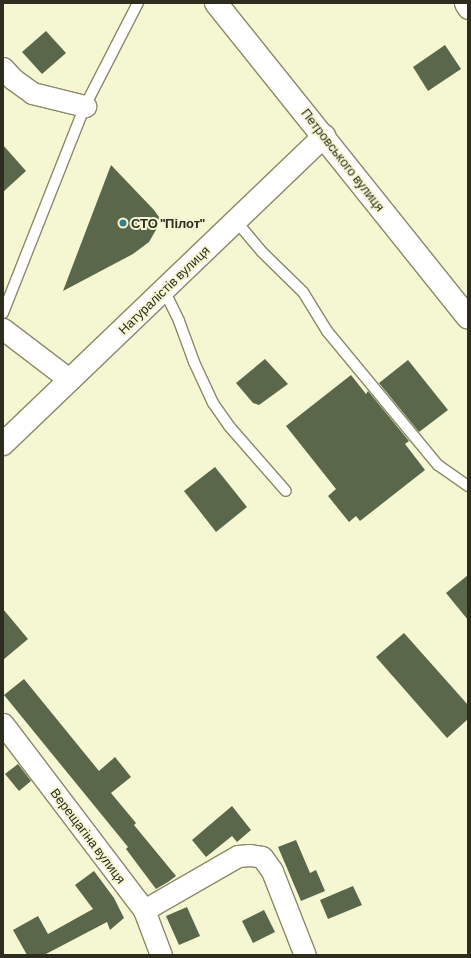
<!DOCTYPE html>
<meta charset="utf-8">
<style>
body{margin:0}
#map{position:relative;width:471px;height:958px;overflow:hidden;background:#f5f6d2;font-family:Barlow,sans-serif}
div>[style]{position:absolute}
.building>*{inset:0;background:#5a674b}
.roads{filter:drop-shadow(1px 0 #8a8a6a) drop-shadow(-1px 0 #8a8a6a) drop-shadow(0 1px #8a8a6a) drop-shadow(0 -1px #8a8a6a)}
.lane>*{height:10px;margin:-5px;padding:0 5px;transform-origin:5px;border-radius:5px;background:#fff}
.street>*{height:21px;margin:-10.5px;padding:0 10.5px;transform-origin:10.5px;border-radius:10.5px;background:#fff}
.secondary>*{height:22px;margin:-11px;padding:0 11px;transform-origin:11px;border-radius:11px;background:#fff}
.dots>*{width:11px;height:11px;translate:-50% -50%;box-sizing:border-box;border:2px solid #f5f6d2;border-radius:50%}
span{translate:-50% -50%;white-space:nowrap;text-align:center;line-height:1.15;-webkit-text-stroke:4px #f5f6d2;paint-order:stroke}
.street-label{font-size:13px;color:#2c2c1f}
.poi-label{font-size:13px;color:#2c2c1f;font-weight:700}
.left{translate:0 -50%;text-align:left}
.frame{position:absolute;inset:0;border:4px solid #2c2c1f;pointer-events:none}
</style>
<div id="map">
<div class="building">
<div style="clip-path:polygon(46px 31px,66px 53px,42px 74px,22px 52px)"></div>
<div style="clip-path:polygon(445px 45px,461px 69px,428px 91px,413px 67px)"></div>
<div style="clip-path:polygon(3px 145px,26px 171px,3px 192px)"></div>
<div style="clip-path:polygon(111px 165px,154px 210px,159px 217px,157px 228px,149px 242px,133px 254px,63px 291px)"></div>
<div style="clip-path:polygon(265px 359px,288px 384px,259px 405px,253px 403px,236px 383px)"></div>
<div style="clip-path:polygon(408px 360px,448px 410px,419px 432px,379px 383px)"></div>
<div style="clip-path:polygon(351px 375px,366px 394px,368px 391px,409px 441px,405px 444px,425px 470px,360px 521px,356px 516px,349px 522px,328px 496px,336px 489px,286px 426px)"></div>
<div style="clip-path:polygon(215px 467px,247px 507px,216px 532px,184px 491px)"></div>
<div style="clip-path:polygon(468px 575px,468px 620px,446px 593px)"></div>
<div style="clip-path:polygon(3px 609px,28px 639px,3px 660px)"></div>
<div style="clip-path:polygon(404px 633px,468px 705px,468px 719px,447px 738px,376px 657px)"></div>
<div style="clip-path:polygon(24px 679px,99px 771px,115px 757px,131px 777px,111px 793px,136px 823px,134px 825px,176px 876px,168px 882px,156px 889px,126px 849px,128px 847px,4px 695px)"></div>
<div style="clip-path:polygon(18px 764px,31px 781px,19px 791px,5px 774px)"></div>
<div style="clip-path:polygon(232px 806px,251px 830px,237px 842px,232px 836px,206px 857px,192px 840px)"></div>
<div style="clip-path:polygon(296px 840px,310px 873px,316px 870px,325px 891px,301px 901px,278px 847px)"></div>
<div style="clip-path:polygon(94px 871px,114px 898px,124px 918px,110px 930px,107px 922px,44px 955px,27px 955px,13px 930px,38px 916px,48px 934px,93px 909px,75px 885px)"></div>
<div style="clip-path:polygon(353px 886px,362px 905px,328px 919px,320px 900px)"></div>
<div style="clip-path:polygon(187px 907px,200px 936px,179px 945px,166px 916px)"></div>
<div style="clip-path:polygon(264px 910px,275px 932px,253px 943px,242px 921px)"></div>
</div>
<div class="roads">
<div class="lane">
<div style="left:236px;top:221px;width:40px;rotate:50deg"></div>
<div style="left:262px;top:252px;width:57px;rotate:44.3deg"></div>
<div style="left:303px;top:292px;width:46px;rotate:58.4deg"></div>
<div style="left:327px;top:331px;width:174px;rotate:50.4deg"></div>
<div style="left:438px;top:465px;width:37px;rotate:35deg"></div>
<div style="left:164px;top:290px;width:34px;rotate:64deg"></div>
<div style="left:179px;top:321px;width:44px;rotate:69.9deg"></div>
<div style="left:194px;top:362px;width:45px;rotate:65.1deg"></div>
<div style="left:213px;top:403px;width:28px;rotate:55deg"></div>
<div style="left:229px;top:426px;width:86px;rotate:48.8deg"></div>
<div style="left:3px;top:313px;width:223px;rotate:-68.4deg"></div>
<div style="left:85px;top:106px;width:116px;rotate:-62.8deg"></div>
</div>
<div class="street">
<div style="left:465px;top:3px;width:6px;rotate:59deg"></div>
<div style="left:3px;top:68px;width:15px;rotate:48deg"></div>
<div style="left:13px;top:79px;width:24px;rotate:36deg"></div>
<div style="left:32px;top:93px;width:55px;rotate:13.8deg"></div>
<div style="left:3px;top:329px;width:84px;rotate:37.3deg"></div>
<div style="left:3px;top:724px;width:233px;rotate:52.8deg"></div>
<div style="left:144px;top:910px;width:48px;rotate:69.3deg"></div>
<div style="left:144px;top:910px;width:108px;rotate:-29.9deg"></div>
<div style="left:238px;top:856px;width:12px;rotate:-5deg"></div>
<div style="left:250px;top:855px;width:12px;rotate:9deg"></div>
<div style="left:262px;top:857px;width:17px;rotate:54deg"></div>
<div style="left:272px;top:871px;width:90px;rotate:68.6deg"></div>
</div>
<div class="secondary">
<div style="left:216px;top:3px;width:403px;rotate:51.3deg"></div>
<div style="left:3px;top:444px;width:445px;rotate:-43.8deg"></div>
</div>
</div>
<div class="dots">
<div style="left:123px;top:223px;background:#397d8b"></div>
</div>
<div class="street-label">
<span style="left:343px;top:160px;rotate:52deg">Петровського вулиця</span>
<span style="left:164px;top:290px;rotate:-44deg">Натуралістів вулиця</span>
<span style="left:88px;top:836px;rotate:53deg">Верещагіна вулиця</span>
</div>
<div class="poi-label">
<span class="left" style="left:131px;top:223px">СТО "Пілот"</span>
</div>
<div class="frame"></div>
</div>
